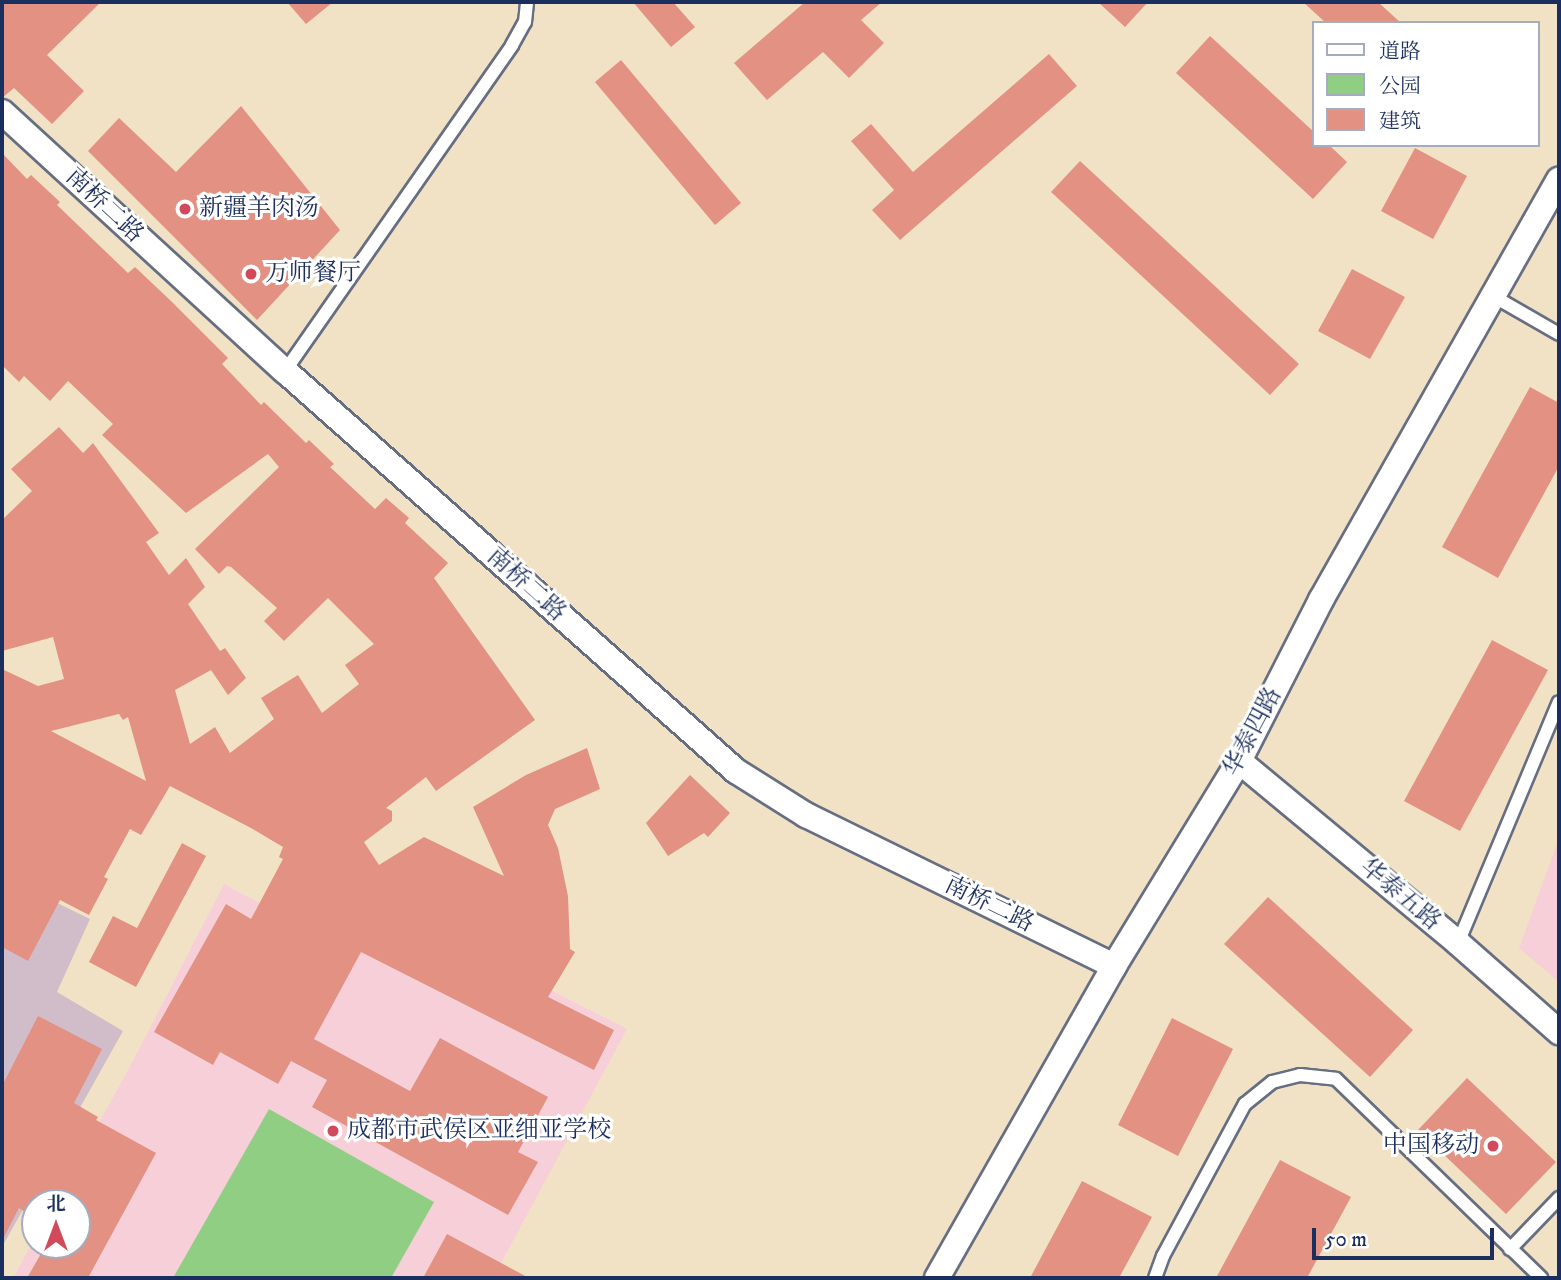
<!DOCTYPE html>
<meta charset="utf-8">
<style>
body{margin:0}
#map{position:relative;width:1561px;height:1280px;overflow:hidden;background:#f2e2c5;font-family:"IM FELL DW Pica","Noto Serif SC",serif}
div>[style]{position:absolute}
.built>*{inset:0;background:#f6cfd8}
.industrial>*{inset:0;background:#d1bdca}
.green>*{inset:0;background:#90ce84}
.building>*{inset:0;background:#e29183}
.roads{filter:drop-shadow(2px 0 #666e82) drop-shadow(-2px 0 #666e82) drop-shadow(0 2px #666e82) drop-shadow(0 -2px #666e82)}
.lane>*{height:12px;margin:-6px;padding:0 6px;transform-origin:6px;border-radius:6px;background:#fff}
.street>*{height:24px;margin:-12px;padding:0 12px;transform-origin:12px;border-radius:12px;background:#fff}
.dots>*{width:19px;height:19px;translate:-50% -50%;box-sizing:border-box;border:4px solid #fff;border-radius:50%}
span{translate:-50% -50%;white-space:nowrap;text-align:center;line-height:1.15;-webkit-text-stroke:6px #fff;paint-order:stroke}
.street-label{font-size:24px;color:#1b2f5e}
.poi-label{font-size:24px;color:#1b2f5e}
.left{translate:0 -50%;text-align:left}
.right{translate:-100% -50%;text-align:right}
.frame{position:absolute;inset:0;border:4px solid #1b2f5e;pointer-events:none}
.legend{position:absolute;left:1312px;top:21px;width:228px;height:126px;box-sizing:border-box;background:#fff;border:2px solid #a4acbf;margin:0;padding:9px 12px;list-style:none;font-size:21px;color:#1b2f5e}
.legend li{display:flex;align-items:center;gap:14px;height:35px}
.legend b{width:35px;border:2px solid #a4acbf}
.north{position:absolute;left:21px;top:1189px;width:70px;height:70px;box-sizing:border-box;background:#fff;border:2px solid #a4acbf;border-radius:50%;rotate:0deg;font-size:19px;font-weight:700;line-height:28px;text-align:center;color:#1b2f5e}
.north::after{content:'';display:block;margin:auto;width:24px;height:32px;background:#d1495b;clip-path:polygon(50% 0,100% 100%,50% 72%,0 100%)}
.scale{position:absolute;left:1312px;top:1228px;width:182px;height:32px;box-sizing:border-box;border:4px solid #1b2f5e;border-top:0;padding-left:9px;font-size:21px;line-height:24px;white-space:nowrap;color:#1b2f5e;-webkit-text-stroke:5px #fff;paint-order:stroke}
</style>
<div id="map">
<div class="built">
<div style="clip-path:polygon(1559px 838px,1559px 982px,1519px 948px)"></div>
<div style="clip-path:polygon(224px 884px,317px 934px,343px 884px,627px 1029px,493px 1278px,13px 1278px,35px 1238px,35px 1245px,77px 1245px,77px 1203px,55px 1203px,134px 1059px)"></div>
</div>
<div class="industrial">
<div style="clip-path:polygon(2px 876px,90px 919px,57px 992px,123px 1031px,2px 1247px)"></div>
</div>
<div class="green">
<div style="clip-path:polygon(269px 1109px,434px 1202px,391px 1278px,173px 1278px)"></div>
</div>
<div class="building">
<div style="clip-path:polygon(2px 2px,101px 2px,47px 55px,84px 91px,52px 124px,14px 88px,2px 98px)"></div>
<div style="clip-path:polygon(287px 2px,333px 2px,306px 24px)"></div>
<div style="clip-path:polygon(633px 2px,673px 2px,695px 27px,671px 47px)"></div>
<div style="clip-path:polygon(805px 2px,882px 2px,861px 20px,884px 43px,849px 78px,823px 52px,767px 100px,734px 63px)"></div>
<div style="clip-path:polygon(1098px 2px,1148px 2px,1125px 27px)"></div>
<div style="clip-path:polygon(1303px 2px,1378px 2px,1401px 23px,1326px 23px)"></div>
<div style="clip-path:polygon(1210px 36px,1314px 132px,1314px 145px,1329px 145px,1347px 162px,1313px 199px,1176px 73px)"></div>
<div style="clip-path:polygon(1049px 54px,1077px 86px,900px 240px,872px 210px,894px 190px,851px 141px,871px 124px,913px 172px)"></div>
<div style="clip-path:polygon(621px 60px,741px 203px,715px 225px,595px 82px)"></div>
<div style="clip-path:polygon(241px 106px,340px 230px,257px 320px,88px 151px,119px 118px,176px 172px)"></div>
<div style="clip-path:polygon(1415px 148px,1467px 176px,1433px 239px,1381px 211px)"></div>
<div style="clip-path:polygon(evenodd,2px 153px,27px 179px,31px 175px,60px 202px,57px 205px,128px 273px,135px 267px,171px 301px,228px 358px,222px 364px,261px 405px,264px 402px,306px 443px,309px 440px,334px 464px,330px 467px,375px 509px,386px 498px,409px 518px,405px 523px,448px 563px,434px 578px,535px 720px,436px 791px,426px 777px,386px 808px,392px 811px,392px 821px,364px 842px,379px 865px,424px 837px,504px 876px,473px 807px,526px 775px,587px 748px,600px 789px,555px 809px,548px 825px,558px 848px,568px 896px,570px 949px,575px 952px,548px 997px,614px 1030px,594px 1070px,361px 952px,314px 1039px,410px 1091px,440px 1038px,548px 1097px,518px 1152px,538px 1162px,508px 1215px,312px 1107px,327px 1080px,291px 1061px,278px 1084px,220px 1052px,213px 1065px,154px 1032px,226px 904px,251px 919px,283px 859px,279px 857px,283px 847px,251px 828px,170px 786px,141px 835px,130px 829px,104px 877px,108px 879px,89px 915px,60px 900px,28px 961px,2px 947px,2px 669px,38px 686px,64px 679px,53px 637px,2px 651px,2px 520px,32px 491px,11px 469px,59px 427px,83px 453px,93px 443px,159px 533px,146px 542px,169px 575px,186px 558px,205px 587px,188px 604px,220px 651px,225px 648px,246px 678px,228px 695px,211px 670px,175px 690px,190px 744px,215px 727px,230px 753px,274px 719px,261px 698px,298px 675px,322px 713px,359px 684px,345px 665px,374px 644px,328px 598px,284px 641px,264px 621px,277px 608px,231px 567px,227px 566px,219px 574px,195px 549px,279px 467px,268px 454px,186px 513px,102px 435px,113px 424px,68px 381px,50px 401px,24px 376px,19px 382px,2px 365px,2px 153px,119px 714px,123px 720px,128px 717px,146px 781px,51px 731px,119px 714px)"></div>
<div style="clip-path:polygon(1080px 161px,1299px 364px,1270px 395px,1051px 192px)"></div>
<div style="clip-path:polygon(1352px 269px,1405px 297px,1370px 359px,1318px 331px)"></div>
<div style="clip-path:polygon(1530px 387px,1559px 403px,1559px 466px,1498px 578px,1442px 547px)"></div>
<div style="clip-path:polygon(1492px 640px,1548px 670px,1460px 831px,1404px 801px)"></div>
<div style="clip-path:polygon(690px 775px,730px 813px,708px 837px,704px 833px,668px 856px,646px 823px)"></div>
<div style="clip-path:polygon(182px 843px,206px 856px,136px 987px,89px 962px,113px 916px,137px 928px)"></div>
<div style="clip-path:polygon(1268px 897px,1413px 1030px,1370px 1077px,1224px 944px)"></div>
<div style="clip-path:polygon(38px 1016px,102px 1049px,74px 1103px,98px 1117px,96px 1120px,156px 1153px,88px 1278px,27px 1278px,46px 1245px,77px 1245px,77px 1203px,35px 1203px,35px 1218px,19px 1208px,2px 1241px,2px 1086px)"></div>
<div style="clip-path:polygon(1172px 1018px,1233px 1049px,1178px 1156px,1118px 1125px)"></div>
<div style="clip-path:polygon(1467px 1078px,1556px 1162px,1506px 1214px,1418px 1130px)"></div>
<div style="clip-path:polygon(1280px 1160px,1351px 1197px,1307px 1278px,1216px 1278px)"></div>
<div style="clip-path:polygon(1082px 1181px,1152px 1217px,1119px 1278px,1030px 1278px)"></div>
<div style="clip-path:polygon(447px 1234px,529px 1278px,423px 1278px)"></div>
</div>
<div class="roads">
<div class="lane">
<div style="left:1493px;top:296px;width:76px;rotate:29.9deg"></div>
<div style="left:285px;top:371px;width:397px;rotate:-55.1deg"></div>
<div style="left:512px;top:45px;width:26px;rotate:-61deg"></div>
<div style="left:525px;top:22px;width:20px;rotate:-84deg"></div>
<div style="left:1458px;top:943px;width:261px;rotate:-67.3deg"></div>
<div style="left:1510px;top:1249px;width:71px;rotate:-46.1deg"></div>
<div style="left:1155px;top:1278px;width:23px;rotate:-70deg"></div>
<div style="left:1163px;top:1256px;width:173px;rotate:-61.7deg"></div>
<div style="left:1245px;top:1104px;width:35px;rotate:-39deg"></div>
<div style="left:1272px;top:1082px;width:29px;rotate:-14deg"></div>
<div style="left:1300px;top:1075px;width:36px;rotate:6deg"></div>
<div style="left:1336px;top:1079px;width:286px;rotate:44.1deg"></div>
</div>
<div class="street">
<div style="left:2px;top:112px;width:384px;rotate:42.5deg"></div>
<div style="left:285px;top:371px;width:603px;rotate:41.57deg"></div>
<div style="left:736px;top:771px;width:83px;rotate:32.2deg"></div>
<div style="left:806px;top:815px;width:343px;rotate:26.1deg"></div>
<div style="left:1239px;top:761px;width:285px;rotate:39.7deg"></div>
<div style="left:1458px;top:943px;width:135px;rotate:41.4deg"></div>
<div style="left:937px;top:1278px;width:359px;rotate:-60.4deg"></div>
<div style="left:1114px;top:966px;width:240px;rotate:-58.6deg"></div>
<div style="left:1239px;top:761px;width:181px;rotate:-63deg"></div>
<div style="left:1321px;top:600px;width:483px;rotate:-60.5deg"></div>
</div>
</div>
<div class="dots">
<div style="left:185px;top:209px;background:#d1495b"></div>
<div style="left:251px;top:274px;background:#d1495b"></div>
<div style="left:333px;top:1131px;background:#d1495b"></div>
<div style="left:1493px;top:1146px;background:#d1495b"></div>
</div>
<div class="street-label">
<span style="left:104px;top:206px;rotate:43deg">南桥二路</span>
<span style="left:526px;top:585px;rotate:42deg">南桥二路</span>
<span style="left:1253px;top:732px;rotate:-62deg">华泰四路</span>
<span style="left:1400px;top:895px;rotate:40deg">华泰五路</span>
<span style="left:989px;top:905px;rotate:26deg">南桥二路</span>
</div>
<div class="poi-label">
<span class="left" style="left:199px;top:209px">新疆羊肉汤</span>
<span class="left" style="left:265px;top:274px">万师餐厅</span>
<span class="left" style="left:347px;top:1131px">成都市武侯区亚细亚学校</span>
<span class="right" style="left:1479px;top:1146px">中国移动</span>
</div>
<div class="frame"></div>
<ul class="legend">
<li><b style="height:9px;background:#fff"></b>道路</li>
<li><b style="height:19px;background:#90ce84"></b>公园</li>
<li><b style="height:19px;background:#e29183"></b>建筑</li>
</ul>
<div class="north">北</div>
<div class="scale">50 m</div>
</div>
